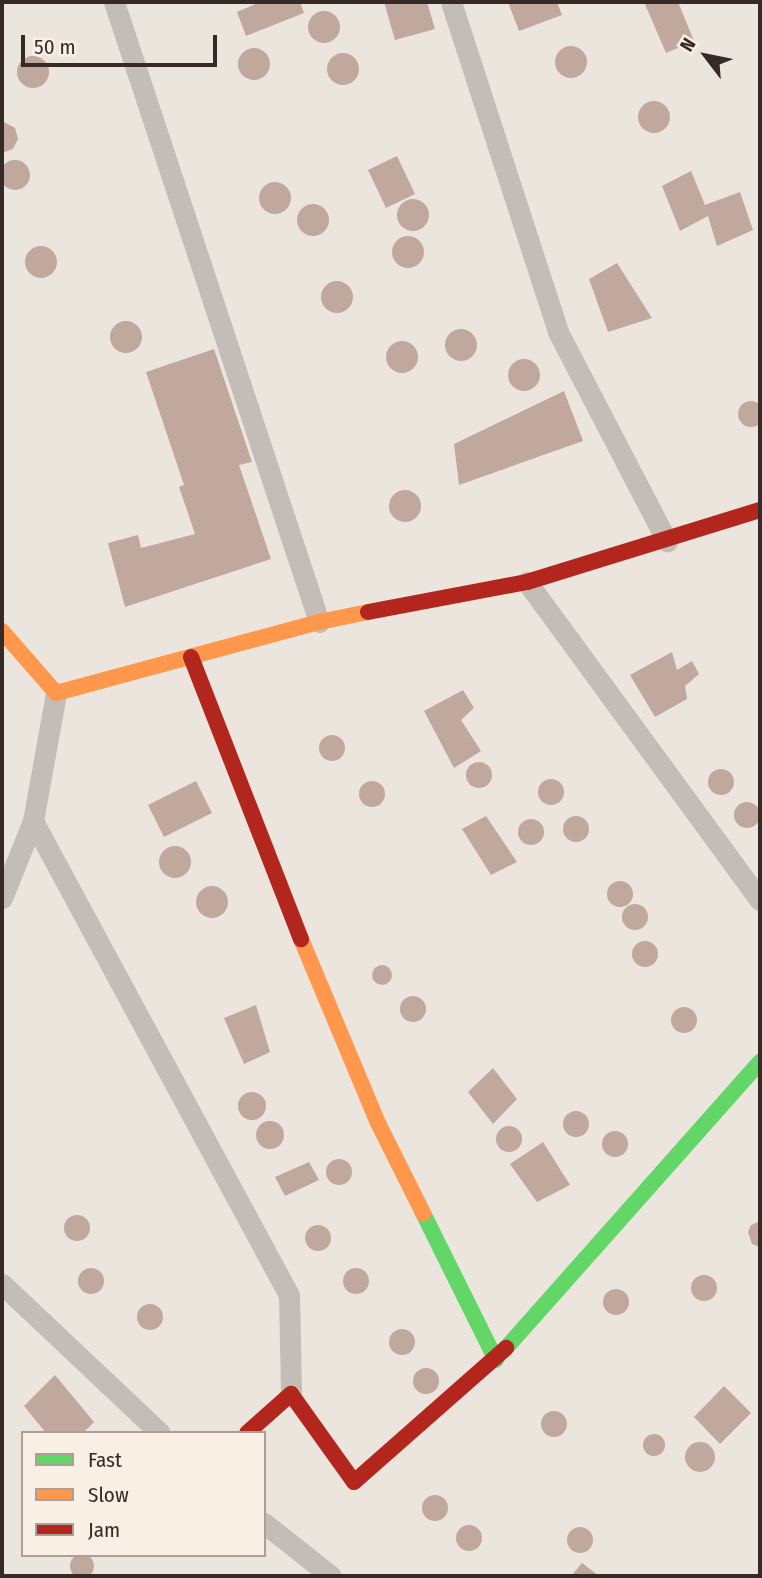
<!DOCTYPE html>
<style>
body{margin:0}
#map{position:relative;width:762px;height:1578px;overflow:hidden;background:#ece5dd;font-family:"Fira Sans Condensed",sans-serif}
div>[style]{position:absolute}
.building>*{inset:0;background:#c1a89e}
.round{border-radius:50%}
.street>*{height:21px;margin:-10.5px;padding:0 10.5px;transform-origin:10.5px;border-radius:10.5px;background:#c4bdb7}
.fast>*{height:16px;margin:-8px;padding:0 8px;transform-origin:8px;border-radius:8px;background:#63d668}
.slow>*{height:16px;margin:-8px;padding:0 8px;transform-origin:8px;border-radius:8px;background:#ff974d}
.jam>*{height:16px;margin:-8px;padding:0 8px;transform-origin:8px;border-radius:8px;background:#b3261e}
span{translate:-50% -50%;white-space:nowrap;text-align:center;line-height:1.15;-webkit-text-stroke:5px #faefe4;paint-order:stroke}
.frame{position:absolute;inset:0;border:4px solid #352a25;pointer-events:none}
.legend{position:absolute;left:21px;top:1431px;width:245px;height:126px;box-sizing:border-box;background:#faefe4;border:2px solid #aba098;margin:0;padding:9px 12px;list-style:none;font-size:21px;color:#352a25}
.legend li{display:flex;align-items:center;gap:14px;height:35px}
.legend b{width:35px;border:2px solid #aba098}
.north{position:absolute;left:671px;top:21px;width:70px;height:70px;-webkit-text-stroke:5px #faefe4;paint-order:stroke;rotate:302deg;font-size:19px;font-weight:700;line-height:28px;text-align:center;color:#352a25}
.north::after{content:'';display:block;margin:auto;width:24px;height:32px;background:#352a25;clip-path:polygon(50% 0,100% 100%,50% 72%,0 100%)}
.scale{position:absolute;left:21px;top:35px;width:196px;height:32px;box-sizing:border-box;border:4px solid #352a25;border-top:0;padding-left:9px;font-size:21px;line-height:24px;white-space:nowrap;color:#352a25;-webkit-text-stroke:5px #faefe4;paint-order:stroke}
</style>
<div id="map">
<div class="building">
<div style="clip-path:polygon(260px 2px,300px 2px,304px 13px,246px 36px,237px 12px)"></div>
<div style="clip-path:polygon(384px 2px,427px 2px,435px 29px,395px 40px)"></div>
<div style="clip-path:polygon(508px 2px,557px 2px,562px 15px,519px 31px)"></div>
<div style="clip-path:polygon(644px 2px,678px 2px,694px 41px,666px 53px)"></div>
<div class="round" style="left:308px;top:11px;width:32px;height:32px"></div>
<div class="round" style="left:555px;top:46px;width:32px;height:32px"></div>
<div class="round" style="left:238px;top:48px;width:32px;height:32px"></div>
<div class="round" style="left:327px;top:53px;width:32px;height:32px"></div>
<div class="round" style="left:17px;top:56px;width:32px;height:32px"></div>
<div class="round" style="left:638px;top:101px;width:32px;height:32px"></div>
<div style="clip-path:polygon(2px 121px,15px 128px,18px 139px,13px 149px,2px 153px)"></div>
<div style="clip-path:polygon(397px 156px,415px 194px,386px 208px,368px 170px)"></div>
<div class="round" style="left:0;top:160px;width:30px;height:30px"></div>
<div style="clip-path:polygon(691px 171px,705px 205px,740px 192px,753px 230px,717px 246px,708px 216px,680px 231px,662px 186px)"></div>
<div class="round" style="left:259px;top:182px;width:32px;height:32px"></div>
<div class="round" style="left:397px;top:199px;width:32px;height:32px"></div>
<div class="round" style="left:297px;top:204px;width:32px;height:32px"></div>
<div class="round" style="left:392px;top:236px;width:32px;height:32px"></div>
<div class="round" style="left:25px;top:246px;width:32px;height:32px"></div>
<div style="clip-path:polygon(617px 263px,652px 318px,608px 332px,589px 279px)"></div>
<div class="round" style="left:321px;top:281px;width:32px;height:32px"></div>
<div class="round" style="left:110px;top:321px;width:32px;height:32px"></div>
<div class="round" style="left:445px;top:329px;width:32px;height:32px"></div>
<div class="round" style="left:386px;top:341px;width:32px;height:32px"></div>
<div style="clip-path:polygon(214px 349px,252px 462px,239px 465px,271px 559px,125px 607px,108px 543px,138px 535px,141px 548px,195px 534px,179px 487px,184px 485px,146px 372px)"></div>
<div class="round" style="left:508px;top:359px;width:32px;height:32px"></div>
<div style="clip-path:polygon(564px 391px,583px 441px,459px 485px,454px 444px)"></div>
<div class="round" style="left:738px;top:401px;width:26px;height:26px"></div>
<div class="round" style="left:389px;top:490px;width:32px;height:32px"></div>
<div style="clip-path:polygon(672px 652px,677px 670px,692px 661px,699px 674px,685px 686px,687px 699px,655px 717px,630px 675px)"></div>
<div style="clip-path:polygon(463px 690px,474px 708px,461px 720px,481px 751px,454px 768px,424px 711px)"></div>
<div class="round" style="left:319px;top:735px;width:26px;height:26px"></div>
<div class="round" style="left:466px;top:762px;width:26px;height:26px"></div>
<div class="round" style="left:708px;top:769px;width:26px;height:26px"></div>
<div class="round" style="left:538px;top:779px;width:26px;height:26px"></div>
<div class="round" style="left:359px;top:781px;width:26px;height:26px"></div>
<div style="clip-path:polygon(196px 781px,212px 813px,164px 837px,148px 805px)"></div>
<div class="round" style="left:734px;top:802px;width:26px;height:26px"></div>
<div class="round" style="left:563px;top:816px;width:26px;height:26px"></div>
<div style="clip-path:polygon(486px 816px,517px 862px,491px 875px,462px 829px)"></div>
<div class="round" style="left:518px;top:819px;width:26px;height:26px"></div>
<div class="round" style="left:159px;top:846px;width:32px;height:32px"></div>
<div class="round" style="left:607px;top:881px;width:26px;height:26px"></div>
<div class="round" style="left:196px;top:886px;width:32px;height:32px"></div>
<div class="round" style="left:622px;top:904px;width:26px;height:26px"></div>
<div class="round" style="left:632px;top:941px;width:26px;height:26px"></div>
<div class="round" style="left:372px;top:965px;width:20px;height:20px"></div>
<div class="round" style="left:400px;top:996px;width:26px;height:26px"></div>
<div style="clip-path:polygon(256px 1005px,270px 1052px,244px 1064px,224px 1018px)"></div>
<div class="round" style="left:671px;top:1007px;width:26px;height:26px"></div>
<div style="clip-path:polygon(493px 1068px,517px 1099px,493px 1124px,468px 1092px)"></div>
<div class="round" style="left:238px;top:1092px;width:28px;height:28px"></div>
<div class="round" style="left:563px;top:1111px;width:26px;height:26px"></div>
<div class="round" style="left:256px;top:1121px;width:28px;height:28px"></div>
<div class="round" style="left:496px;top:1126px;width:26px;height:26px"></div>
<div class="round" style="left:602px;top:1131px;width:26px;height:26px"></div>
<div style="clip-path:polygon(543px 1142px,570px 1185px,537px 1202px,510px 1164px)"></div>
<div class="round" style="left:326px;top:1159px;width:26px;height:26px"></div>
<div style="clip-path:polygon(309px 1162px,319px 1180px,285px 1196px,275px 1177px)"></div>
<div class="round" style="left:64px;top:1215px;width:26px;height:26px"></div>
<div style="clip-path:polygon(760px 1221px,760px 1247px,752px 1244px,748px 1232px,751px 1225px)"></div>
<div class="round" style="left:305px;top:1225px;width:26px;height:26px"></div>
<div class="round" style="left:343px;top:1268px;width:26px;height:26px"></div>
<div class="round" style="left:78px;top:1268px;width:26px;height:26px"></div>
<div class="round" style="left:691px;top:1275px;width:26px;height:26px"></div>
<div class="round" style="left:603px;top:1289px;width:26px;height:26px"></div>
<div class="round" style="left:137px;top:1304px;width:26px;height:26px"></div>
<div class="round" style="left:389px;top:1329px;width:26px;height:26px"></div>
<div class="round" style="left:413px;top:1368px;width:26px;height:26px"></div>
<div style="clip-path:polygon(55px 1375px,94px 1422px,83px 1433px,46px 1433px,24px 1406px)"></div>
<div style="clip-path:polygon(724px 1386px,751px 1413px,720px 1444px,694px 1417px)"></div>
<div class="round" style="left:541px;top:1411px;width:26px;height:26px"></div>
<div class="round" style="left:643px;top:1434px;width:22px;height:22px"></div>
<div class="round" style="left:685px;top:1442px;width:30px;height:30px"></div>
<div class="round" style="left:422px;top:1495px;width:26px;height:26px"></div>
<div class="round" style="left:456px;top:1525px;width:26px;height:26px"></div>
<div class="round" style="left:567px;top:1527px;width:26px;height:26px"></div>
<div class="round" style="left:70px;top:1554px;width:24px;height:24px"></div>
<div style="clip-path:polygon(582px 1563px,599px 1576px,571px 1576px)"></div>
</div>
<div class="street">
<div style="left:114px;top:2px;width:653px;rotate:71.7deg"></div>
<div style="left:451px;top:2px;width:347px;rotate:72deg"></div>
<div style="left:558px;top:332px;width:236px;rotate:62.5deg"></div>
<div style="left:527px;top:582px;width:394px;rotate:53.8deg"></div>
<div style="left:33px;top:821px;width:539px;rotate:61.63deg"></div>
<div style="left:289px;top:1295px;width:99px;rotate:88.8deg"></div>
<div style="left:2px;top:898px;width:83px;rotate:-68.1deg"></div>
<div style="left:33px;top:821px;width:130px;rotate:-79.8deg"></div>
<div style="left:2px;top:1284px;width:217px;rotate:43.3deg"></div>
<div style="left:264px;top:1523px;width:85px;rotate:38.3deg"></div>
</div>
<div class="fast">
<div style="left:423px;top:1213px;width:164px;rotate:63.6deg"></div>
<div style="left:506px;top:1348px;width:383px;rotate:-48.4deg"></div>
</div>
<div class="slow">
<div style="left:2px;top:631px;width:82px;rotate:48.9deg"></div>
<div style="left:56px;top:693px;width:272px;rotate:-15.1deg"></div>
<div style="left:319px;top:622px;width:50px;rotate:-11.5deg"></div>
<div style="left:301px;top:939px;width:199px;rotate:67.3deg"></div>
<div style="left:378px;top:1123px;width:101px;rotate:63.4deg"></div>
</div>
<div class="jam">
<div style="left:368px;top:612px;width:162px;rotate:-10.7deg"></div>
<div style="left:527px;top:582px;width:244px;rotate:-17.2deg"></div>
<div style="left:191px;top:657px;width:303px;rotate:68.7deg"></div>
<div style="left:247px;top:1433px;width:59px;rotate:-41.6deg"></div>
<div style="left:291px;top:1394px;width:108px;rotate:54.4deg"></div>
<div style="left:354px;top:1482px;width:203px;rotate:-41.4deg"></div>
</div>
<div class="frame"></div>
<ul class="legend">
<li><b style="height:9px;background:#63d668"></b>Fast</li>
<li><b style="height:9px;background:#ff974d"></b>Slow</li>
<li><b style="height:9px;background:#b3261e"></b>Jam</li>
</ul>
<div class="north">N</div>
<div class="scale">50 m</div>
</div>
